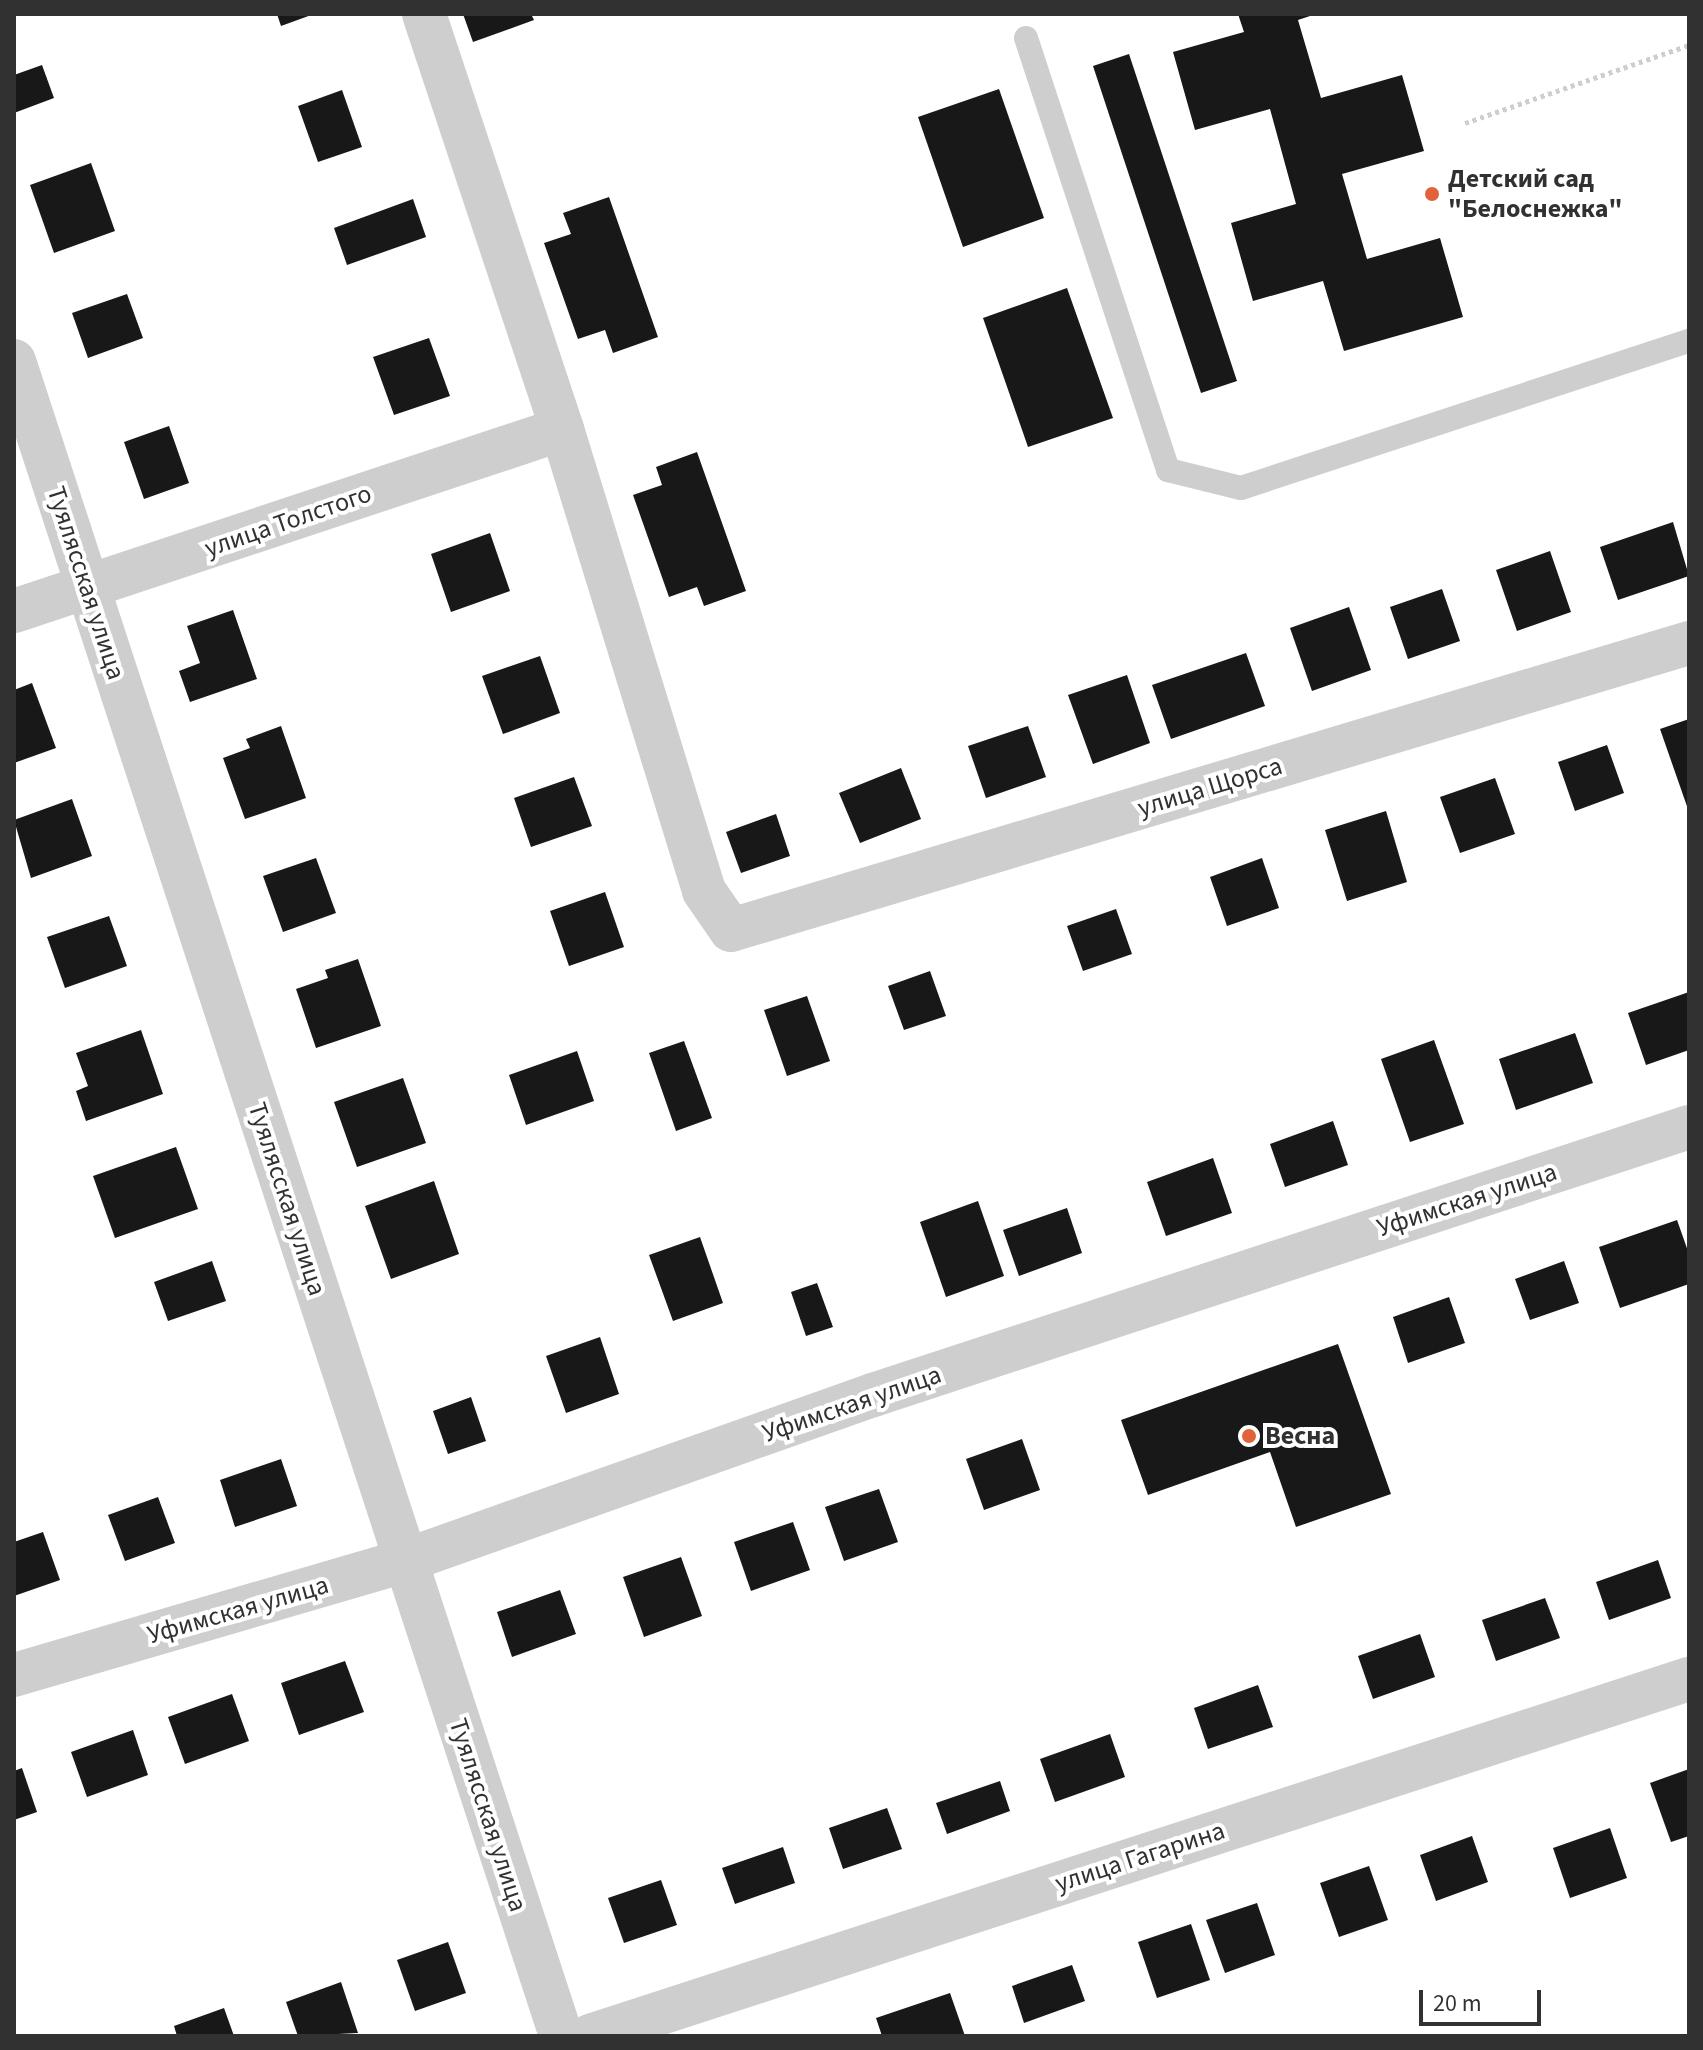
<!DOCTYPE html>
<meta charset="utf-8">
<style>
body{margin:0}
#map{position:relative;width:1703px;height:2050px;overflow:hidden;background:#fff;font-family:"Source Sans 3",sans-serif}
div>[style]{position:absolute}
.building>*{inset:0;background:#181818}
.path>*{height:5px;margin-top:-2.5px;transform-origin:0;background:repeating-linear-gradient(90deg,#cecece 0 4px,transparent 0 8px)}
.service>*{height:24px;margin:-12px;padding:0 12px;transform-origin:12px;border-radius:12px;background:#cecece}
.minor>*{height:44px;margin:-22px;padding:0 22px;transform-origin:22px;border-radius:22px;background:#cecece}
.dots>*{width:22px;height:22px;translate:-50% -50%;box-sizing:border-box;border:4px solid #fff;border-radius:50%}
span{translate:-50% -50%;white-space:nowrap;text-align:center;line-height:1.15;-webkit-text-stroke:8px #fff;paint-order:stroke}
.poi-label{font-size:26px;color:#313131;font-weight:700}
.left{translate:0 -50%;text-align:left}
.street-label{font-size:26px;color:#313131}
.frame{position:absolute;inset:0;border:16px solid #313131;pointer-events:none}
.scale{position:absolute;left:1419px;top:1990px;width:122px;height:36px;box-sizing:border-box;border:4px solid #313131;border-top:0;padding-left:10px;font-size:24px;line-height:28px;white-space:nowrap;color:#313131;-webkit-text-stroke:6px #fff;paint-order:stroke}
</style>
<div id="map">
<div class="building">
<div style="clip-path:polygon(277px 14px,314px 14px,281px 26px)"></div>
<div style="clip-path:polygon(463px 14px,531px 14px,534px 20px,473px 42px)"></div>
<div style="clip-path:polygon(1238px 14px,1316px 14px,1298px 20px,1321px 98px,1402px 75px,1424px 151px,1342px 174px,1367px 259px,1440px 238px,1463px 317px,1344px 351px,1323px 281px,1253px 301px,1231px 223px,1296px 204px,1270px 109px,1195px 130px,1173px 52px,1244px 32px)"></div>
<div style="clip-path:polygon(1129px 54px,1237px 381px,1201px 393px,1093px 66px)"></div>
<div style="clip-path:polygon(42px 65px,54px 98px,14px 113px,14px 75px)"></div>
<div style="clip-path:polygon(999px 89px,1044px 218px,963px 247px,918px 117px)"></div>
<div style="clip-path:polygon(342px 90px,362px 147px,318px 162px,298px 106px)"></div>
<div style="clip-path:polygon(91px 163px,115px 231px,54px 253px,30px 185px)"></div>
<div style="clip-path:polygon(609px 197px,658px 337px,613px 353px,605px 330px,578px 339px,544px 243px,571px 234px,563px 213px)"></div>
<div style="clip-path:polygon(413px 199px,426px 237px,347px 265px,334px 228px)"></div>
<div style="clip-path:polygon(1067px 288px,1113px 418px,1028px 447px,983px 318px)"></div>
<div style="clip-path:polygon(127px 294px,143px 338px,88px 358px,72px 313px)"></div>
<div style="clip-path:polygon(429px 338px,450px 396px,394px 415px,373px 357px)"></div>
<div style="clip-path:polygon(169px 426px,189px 483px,144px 499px,124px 442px)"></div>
<div style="clip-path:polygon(697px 452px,746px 591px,704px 606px,697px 587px,669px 597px,633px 495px,662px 485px,656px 467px)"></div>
<div style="clip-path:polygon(1673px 522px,1689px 576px,1618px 600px,1600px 547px)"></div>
<div style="clip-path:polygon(490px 533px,510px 591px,451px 612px,431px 554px)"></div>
<div style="clip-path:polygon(1550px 551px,1571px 612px,1517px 631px,1496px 570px)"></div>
<div style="clip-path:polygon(1442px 589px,1460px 641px,1408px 659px,1390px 607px)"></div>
<div style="clip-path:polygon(1349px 607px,1371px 670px,1312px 691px,1290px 628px)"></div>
<div style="clip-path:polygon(233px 610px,257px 679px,190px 702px,179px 671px,200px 663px,187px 626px)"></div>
<div style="clip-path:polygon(1246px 653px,1265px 706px,1171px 739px,1152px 685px)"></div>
<div style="clip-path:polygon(540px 656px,560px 713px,503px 734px,482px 676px)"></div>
<div style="clip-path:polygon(1127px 675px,1150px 743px,1093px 764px,1068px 695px)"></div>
<div style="clip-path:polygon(32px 683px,56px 748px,14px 763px,14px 690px)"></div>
<div style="clip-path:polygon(1689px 719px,1689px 812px,1660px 729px)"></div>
<div style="clip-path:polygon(281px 726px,306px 798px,245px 819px,223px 758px,250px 748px,246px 739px)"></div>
<div style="clip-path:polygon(1028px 726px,1046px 777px,986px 798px,968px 746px)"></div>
<div style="clip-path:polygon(1607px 745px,1624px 793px,1575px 811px,1558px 762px)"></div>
<div style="clip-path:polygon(901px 768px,921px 819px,860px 843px,839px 793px)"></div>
<div style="clip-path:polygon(574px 777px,592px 826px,531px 847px,514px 798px)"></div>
<div style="clip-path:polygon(1495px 778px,1515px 834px,1460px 853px,1440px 797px)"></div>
<div style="clip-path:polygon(72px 799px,92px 856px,31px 878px,14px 820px)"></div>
<div style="clip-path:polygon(1386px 811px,1407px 882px,1347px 901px,1325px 830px)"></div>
<div style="clip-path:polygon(776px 814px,790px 856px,741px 873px,726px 832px)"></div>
<div style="clip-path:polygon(316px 858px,336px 913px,283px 932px,263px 876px)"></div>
<div style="clip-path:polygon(1262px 858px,1279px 908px,1227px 926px,1210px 877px)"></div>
<div style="clip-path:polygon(605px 892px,624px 947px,569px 966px,550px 911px)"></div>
<div style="clip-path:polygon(1116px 909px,1132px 954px,1083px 971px,1067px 926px)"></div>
<div style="clip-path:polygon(109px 916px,127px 966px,65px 988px,47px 937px)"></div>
<div style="clip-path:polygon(358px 959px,381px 1026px,316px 1048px,296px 989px,328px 978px,325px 970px)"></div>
<div style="clip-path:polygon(930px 971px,946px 1016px,904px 1030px,888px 986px)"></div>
<div style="clip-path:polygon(1689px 992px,1689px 1050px,1646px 1065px,1628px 1013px)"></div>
<div style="clip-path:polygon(807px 996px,830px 1061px,787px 1076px,764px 1010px)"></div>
<div style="clip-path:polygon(141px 1030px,163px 1094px,86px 1121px,76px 1091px,88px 1086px,76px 1053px)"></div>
<div style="clip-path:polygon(1575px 1033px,1593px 1083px,1516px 1110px,1499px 1059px)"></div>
<div style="clip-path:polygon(1434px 1040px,1464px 1124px,1410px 1142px,1381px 1059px)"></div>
<div style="clip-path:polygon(684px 1041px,712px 1118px,676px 1131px,649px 1053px)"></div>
<div style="clip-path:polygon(577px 1051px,594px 1101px,526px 1125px,509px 1075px)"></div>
<div style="clip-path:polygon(403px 1078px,426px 1143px,357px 1167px,334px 1102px)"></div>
<div style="clip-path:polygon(1333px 1121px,1348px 1165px,1285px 1187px,1270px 1144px)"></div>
<div style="clip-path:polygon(176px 1147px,198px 1209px,115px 1238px,93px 1176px)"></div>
<div style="clip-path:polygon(1213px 1158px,1232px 1213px,1166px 1236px,1147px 1182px)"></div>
<div style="clip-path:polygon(434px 1181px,459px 1254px,391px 1279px,365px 1206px)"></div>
<div style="clip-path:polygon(978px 1201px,1004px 1276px,946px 1297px,920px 1222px)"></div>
<div style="clip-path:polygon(1067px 1208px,1082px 1253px,1019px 1276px,1003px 1230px)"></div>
<div style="clip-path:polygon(1677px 1220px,1689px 1254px,1689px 1284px,1620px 1308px,1599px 1247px)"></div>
<div style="clip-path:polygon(700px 1237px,723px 1303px,673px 1321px,649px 1255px)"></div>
<div style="clip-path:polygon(212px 1261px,226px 1301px,168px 1321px,154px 1282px)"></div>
<div style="clip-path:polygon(1564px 1261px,1579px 1303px,1530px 1320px,1515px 1279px)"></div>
<div style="clip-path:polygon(817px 1283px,833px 1327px,806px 1336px,791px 1292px)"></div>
<div style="clip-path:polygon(1449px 1297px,1465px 1343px,1408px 1363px,1393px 1317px)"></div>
<div style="clip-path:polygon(600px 1337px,619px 1394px,566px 1413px,546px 1356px)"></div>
<div style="clip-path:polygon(1338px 1344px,1391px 1494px,1296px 1527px,1270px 1452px,1148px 1495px,1121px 1420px)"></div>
<div style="clip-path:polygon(471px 1397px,486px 1441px,448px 1454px,433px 1411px)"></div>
<div style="clip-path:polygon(1022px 1439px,1040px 1490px,984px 1510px,966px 1459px)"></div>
<div style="clip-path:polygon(281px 1459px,297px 1506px,235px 1527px,220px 1480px)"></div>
<div style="clip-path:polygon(879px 1489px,898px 1542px,844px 1561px,825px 1507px)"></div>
<div style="clip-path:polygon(158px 1497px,175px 1543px,125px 1561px,108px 1515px)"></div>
<div style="clip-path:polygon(793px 1522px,810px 1570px,751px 1591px,734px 1542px)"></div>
<div style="clip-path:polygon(43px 1532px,60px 1580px,14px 1596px,14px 1542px)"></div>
<div style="clip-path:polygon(681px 1557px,702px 1616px,644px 1637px,623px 1577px)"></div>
<div style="clip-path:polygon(1658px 1560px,1671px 1598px,1609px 1620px,1596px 1582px)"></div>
<div style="clip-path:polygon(560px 1590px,576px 1634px,512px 1657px,497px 1612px)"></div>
<div style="clip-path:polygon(1545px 1598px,1560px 1638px,1496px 1661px,1482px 1620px)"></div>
<div style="clip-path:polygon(1420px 1634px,1435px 1677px,1373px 1699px,1358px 1656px)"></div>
<div style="clip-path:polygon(345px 1661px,364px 1712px,299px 1735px,281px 1683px)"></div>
<div style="clip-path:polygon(1258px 1685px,1273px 1727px,1208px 1749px,1194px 1708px)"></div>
<div style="clip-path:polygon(232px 1694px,249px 1741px,185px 1764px,168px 1717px)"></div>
<div style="clip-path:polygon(133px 1730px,148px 1775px,87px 1797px,71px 1752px)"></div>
<div style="clip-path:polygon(1110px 1734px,1125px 1777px,1055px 1802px,1040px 1759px)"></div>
<div style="clip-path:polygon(22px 1768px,37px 1812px,14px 1820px,14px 1771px)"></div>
<div style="clip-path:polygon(1689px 1769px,1689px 1836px,1671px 1842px,1650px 1783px)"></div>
<div style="clip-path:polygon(1000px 1781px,1010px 1811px,947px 1834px,936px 1803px)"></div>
<div style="clip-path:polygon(887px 1808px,902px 1849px,843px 1869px,829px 1828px)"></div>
<div style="clip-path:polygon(1610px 1828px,1627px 1878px,1570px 1898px,1553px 1848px)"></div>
<div style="clip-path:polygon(1472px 1836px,1488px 1882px,1436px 1901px,1420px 1855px)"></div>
<div style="clip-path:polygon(783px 1847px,795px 1883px,735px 1904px,722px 1868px)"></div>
<div style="clip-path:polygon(1369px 1866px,1388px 1920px,1339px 1937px,1320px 1883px)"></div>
<div style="clip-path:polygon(661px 1880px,677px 1925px,624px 1943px,608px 1898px)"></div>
<div style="clip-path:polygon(1257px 1903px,1275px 1955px,1225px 1973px,1206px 1920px)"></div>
<div style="clip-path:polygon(1191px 1924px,1210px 1980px,1157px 1998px,1138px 1942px)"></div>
<div style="clip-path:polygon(448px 1942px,466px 1993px,415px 2011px,397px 1960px)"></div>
<div style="clip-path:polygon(1072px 1965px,1085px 2001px,1024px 2023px,1012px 1986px)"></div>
<div style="clip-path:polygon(341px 1982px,358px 2033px,298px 2036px,286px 2002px)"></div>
<div style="clip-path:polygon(950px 1993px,965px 2036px,882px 2036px,876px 2018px)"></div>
<div style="clip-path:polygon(224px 2008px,234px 2036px,177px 2036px,174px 2026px)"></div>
</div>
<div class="path">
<div style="left:1465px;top:123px;width:237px;rotate:-19.2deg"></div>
</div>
<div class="service">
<div style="left:1026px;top:38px;width:455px;rotate:71.8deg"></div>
<div style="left:1168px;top:470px;width:75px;rotate:13.9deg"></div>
<div style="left:1241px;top:488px;width:472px;rotate:-18.2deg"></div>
</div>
<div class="minor">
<div style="left:424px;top:14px;width:437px;rotate:71.6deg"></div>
<div style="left:562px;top:429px;width:483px;rotate:72.9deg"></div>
<div style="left:704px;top:891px;width:47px;rotate:55.3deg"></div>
<div style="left:731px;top:930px;width:1000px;rotate:-16.68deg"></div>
<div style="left:14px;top:361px;width:1762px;rotate:71.91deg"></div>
<div style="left:14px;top:611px;width:577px;rotate:-18.37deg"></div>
<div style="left:14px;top:1675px;width:406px;rotate:-16.3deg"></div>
<div style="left:404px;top:1561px;width:498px;rotate:-19.5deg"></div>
<div style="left:873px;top:1395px;width:859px;rotate:-18.18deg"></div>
<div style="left:590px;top:2036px;width:1156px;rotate:-18deg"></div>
</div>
<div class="dots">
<div style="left:1432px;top:194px;background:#e1623b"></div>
<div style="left:1249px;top:1436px;background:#e1623b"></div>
</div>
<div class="poi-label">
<span class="left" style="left:1448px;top:194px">Детский сад<br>"Белоснежка"</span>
<span class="left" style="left:1265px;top:1436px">Весна</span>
</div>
<div class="street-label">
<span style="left:288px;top:521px;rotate:-19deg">улица Толстого</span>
<span style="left:86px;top:583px;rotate:72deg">Туялясская улица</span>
<span style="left:1210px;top:787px;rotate:-17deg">улица Щорса</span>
<span style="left:287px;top:1199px;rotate:72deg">Туялясская улица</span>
<span style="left:1467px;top:1200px;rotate:-18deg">Уфимская улица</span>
<span style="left:852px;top:1404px;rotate:-19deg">Уфимская улица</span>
<span style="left:238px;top:1610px;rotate:-16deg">Уфимская улица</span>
<span style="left:488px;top:1815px;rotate:72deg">Туялясская улица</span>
<span style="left:1140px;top:1857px;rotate:-18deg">улица Гагарина</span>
</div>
<div class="frame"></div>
<div class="scale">20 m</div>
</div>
